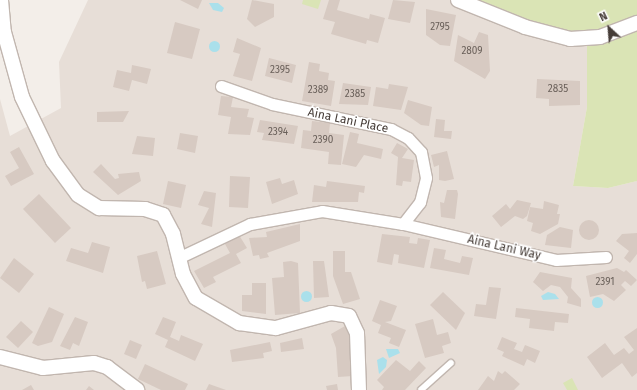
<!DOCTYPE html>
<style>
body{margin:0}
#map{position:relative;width:637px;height:390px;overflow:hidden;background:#f3eee9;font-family:"Fira Sans",sans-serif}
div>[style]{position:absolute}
.residential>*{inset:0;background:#e7ded7}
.green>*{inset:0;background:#dae4b5}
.water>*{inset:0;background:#aae0eb}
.round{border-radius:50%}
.building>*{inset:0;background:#d7cac2}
.roads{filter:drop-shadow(1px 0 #c1b6af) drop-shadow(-1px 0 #c1b6af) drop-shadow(0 1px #c1b6af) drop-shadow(0 -1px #c1b6af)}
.service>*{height:5.5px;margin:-2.75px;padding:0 2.75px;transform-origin:2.75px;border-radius:2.75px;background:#fff}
.minor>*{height:11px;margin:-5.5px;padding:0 5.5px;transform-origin:5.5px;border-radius:5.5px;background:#fff}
.tertiary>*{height:14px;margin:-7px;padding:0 7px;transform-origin:7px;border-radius:7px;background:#fff}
span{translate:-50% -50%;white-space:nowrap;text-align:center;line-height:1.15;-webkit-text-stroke:3px #fff;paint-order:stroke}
.number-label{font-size:10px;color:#6a605a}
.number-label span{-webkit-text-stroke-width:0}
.street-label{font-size:12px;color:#463d38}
.north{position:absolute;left:589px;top:8px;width:40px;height:40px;-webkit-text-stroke:3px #fff;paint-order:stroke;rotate:334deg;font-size:11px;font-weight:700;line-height:16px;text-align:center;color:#463d38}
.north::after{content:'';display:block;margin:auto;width:14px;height:18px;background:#463d38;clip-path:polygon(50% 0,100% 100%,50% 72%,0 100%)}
</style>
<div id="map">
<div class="residential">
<div style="clip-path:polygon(88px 0,468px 0,587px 42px,587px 107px,573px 186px,608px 188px,637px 181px,637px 390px,0 390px,0 99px,10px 136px,61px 108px,59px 62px)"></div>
</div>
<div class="green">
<div style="clip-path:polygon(303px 0,321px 0,318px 9px,302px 4px)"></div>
<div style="clip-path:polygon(468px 0,637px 0,637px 181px,608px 188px,573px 186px,587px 107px,587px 42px)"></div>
<div style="clip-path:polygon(572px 378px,578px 390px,567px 390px,563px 383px)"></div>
</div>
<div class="water">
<div style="clip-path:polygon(209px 3px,218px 3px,224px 8px,222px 12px,213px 10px)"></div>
<div class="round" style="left:208.5px;top:40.5px;width:11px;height:11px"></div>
<div class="round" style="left:300.5px;top:290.5px;width:11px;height:11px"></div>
<div style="clip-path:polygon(548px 292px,555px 294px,559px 299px,543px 300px,541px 296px)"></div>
<div class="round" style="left:591.5px;top:296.5px;width:11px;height:11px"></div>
<div style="clip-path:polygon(386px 349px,398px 349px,400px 353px,389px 358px)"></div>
<div style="clip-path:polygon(383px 357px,387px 360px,386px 367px,379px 374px,377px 360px)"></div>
</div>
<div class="building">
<div style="clip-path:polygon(180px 0,202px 0,198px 9px)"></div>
<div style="clip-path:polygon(252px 0,274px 4px,274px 17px,255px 27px,247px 19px)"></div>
<div style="clip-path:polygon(329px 0,340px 0,337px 10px,369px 19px,370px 14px,385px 18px,378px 43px,367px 40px,366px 44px,331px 34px,335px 22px,323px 19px)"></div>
<div style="clip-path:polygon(393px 0,415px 2px,410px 23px,388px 19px)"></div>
<div style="clip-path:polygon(426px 9px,456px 15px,450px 46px,440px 45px,426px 35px)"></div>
<div style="clip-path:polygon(175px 22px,200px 29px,192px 59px,167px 53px)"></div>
<div style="clip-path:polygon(479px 32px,488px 35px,490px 71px,485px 79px,454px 61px,458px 35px,474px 43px)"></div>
<div style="clip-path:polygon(237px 38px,261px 48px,252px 81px,233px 76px,240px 54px,233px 52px)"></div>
<div style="clip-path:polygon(269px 58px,296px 65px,292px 83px,265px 76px)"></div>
<div style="clip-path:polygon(309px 62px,320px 64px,319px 71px,329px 73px,328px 80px,335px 81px,331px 106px,302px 101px)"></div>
<div style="clip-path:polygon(132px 65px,151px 69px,147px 84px,132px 80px,129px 91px,113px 87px,117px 70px,131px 73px)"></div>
<div style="clip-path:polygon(537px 79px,580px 81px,580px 105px,549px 106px,549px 99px,536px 98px)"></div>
<div style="clip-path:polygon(343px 83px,371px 87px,368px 105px,339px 104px)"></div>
<div style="clip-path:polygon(389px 84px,408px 87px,401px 110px,373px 106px,376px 87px,388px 89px)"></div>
<div style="clip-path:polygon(221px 96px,233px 97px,231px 107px,249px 109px,247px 117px,254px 118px,250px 135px,228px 134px,231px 117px,218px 115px)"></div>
<div style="clip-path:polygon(408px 100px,432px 107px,429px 126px,421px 125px,404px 113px)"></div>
<div style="clip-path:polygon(129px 111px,123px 122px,97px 122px,97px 112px)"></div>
<div style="clip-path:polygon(436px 119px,445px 120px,444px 131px,452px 131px,451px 139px,434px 137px)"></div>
<div style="clip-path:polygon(260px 120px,298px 126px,294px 144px,262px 140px,264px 133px,257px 132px)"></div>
<div style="clip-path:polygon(312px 121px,330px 123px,329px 133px,344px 135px,341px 165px,328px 164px,329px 152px,301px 148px,303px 130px,311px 131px)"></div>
<div style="clip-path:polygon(350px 132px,359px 134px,357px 143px,383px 149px,381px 159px,364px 155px,356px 167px,342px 164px)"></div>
<div style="clip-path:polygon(180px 133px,198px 136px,195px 153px,177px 149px)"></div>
<div style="clip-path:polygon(137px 136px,155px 138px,153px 156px,132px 154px)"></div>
<div style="clip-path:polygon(397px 143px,408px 149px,402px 158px,414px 160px,411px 182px,403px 181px,402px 186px,396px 185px,398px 157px,391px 153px)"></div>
<div style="clip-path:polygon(19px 147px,34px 174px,11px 186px,5px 176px,19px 168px,10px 152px)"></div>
<div style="clip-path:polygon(447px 151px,454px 179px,445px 181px,439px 180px,439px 165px,434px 167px,431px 155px)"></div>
<div style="clip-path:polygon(101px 164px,115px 179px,119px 178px,118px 174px,139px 172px,141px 181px,118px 195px,93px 172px)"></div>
<div style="clip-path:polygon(230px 176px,250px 177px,248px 208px,229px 207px)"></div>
<div style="clip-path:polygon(280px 178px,282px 184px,294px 180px,298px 194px,272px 204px,266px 182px)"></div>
<div style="clip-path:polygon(168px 181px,186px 185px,181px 208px,163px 204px)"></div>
<div style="clip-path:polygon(327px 181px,365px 186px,364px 193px,359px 192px,358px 202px,312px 202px,314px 185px,326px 187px)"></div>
<div style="clip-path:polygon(447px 190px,457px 190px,458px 194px,455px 219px,441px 217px,440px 202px,444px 203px)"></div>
<div style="clip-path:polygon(204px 191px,216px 193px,212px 227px,201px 224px,209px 208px,198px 205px)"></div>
<div style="clip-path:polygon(39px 194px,71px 228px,55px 243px,23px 209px)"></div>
<div style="clip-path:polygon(517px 200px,531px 203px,527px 216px,523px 219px,515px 216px,501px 227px,492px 216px,506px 204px,510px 209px)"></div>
<div style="clip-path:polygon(544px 201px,559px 205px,557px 214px,560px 214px,558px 224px,540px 234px,531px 231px,533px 223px,527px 221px,530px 207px,543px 209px)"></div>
<div class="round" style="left:579px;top:220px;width:20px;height:20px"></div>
<div style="clip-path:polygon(300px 224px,300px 241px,267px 253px,269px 257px,260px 259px,259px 255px,253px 256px,249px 238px,267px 237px,266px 232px)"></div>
<div style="clip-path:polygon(560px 227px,573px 230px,571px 248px,545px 245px,547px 235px)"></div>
<div style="clip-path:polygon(637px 233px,637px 254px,630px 263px,624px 258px,629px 251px,616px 241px,622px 234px)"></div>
<div style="clip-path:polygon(382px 234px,410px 237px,409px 243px,417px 244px,418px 238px,430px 240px,424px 268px,398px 263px,399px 255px,394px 254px,392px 265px,377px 262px)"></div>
<div style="clip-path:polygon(239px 235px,247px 248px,236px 254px,241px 263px,213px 277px,216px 282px,204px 288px,194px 271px,230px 253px,225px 244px)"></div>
<div style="clip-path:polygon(92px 242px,110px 247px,103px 273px,66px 261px,71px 248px,88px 253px)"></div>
<div style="clip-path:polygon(434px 248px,446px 250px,444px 259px,460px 263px,462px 256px,473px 258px,469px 275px,430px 268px)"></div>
<div style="clip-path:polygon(157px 251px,166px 284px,147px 289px,145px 281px,142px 282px,137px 256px)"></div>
<div style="clip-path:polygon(333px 251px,345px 251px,345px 272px,351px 272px,360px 299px,343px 304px,333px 276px)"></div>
<div style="clip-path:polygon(14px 258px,34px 274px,19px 293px,0 278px)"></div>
<div style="clip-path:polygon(291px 261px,298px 263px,300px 313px,275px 315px,272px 278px,284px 277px,283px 262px)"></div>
<div style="clip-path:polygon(313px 261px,324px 261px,329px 297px,314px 298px)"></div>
<div style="clip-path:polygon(617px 268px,624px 272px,626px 270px,637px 280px,631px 286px,625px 281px,621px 285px,626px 290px,614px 301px,603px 294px,590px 297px,586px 276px)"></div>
<div style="clip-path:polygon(540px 272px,572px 278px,571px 288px,581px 299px,581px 307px,567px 303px,568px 297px,560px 287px,551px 285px,543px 291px,533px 282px)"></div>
<div style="clip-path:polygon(252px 283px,266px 283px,266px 314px,242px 311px,242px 295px,252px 295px)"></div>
<div style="clip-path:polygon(489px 287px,501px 288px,496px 319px,474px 316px,476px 304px,486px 305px)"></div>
<div style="clip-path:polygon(443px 292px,465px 313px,456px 330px,430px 305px)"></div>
<div style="clip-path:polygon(380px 300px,397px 306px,391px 321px,385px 322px,406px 330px,399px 347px,389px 343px,391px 338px,378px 333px,381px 325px,372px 321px)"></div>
<div style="clip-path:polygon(49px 307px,64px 314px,52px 342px,38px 346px,32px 343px)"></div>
<div style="clip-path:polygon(516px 308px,569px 314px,568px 323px,555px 322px,554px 331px,529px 328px,530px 319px,515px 317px)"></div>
<div style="clip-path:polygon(75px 317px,88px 322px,79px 346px,73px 343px,70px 350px,60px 346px)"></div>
<div style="clip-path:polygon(163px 317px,176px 322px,170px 337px,179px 341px,181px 335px,203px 344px,195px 361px,165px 347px,168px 340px,155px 334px)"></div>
<div style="clip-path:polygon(433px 319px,437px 335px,448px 332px,451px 343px,442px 346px,444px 353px,425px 358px,415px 324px)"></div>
<div style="clip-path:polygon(21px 321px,33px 332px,18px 348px,6px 337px)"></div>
<div style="clip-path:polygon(345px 326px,352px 343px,353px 376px,338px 377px,336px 348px,331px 334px)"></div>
<div style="clip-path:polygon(637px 328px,637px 373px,632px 377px,622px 363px,602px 378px,587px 357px,605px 343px,614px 355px,624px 348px,629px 354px,634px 350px,624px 337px)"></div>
<div style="clip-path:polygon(502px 337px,517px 343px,514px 349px,522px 352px,525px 345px,540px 351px,535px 363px,527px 359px,524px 366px,502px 356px,504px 352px,497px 349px)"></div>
<div style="clip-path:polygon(302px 338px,304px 349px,281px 352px,280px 343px)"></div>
<div style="clip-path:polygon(130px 340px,142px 345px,136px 359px,124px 354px)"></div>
<div style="clip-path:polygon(270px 342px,272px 351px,263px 353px,264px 358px,232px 362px,230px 350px)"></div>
<div style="clip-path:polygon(396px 360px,410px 371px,419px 361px,426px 368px,405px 390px,382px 390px,384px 387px,377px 380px)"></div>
<div style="clip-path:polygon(145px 364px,188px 384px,185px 390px,161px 390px,138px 379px)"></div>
<div style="clip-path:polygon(498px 371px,502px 374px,505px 371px,520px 384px,514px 390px,478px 390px,488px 376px,494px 381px)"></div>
<div style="clip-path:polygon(209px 384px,226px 390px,206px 390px)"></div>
<div style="clip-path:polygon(337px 384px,338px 390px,327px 390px,326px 386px)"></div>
<div style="clip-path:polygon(31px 385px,34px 390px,22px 390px)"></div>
<div style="clip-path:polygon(89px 386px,94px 390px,98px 390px,86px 390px)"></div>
</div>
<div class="roads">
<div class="service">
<div style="left:421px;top:390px;width:40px;rotate:-42deg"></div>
</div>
<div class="minor">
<div style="left:221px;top:86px;width:54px;rotate:19.4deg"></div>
<div style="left:272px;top:104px;width:122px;rotate:11.9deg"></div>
<div style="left:391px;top:129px;width:19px;rotate:28deg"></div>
<div style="left:408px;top:138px;width:19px;rotate:47deg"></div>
<div style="left:421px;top:152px;width:26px;rotate:79deg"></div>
<div style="left:426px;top:178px;width:25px;rotate:104deg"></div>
<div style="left:420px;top:202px;width:28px;rotate:128deg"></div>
<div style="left:178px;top:258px;width:80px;rotate:-25.3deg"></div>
<div style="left:250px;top:224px;width:73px;rotate:-10.2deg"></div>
<div style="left:322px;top:211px;width:82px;rotate:9.1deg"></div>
<div style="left:403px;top:224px;width:157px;rotate:13.2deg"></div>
<div style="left:556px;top:260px;width:50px;rotate:-3.4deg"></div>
</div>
<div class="tertiary">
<div style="left:1px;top:0;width:32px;rotate:85deg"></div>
<div style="left:4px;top:32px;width:67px;rotate:74.5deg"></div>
<div style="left:22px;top:97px;width:71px;rotate:64.2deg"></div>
<div style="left:53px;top:161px;width:42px;rotate:53.7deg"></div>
<div style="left:78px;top:195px;width:25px;rotate:32deg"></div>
<div style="left:99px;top:208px;width:46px;rotate:1.2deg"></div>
<div style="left:145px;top:209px;width:19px;rotate:18deg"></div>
<div style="left:163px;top:215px;width:21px;rotate:62deg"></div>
<div style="left:173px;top:234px;width:41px;rotate:76deg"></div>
<div style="left:183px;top:274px;width:27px;rotate:62deg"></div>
<div style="left:196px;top:298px;width:50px;rotate:30.2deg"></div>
<div style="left:239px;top:323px;width:37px;rotate:8deg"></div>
<div style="left:276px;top:328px;width:57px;rotate:-15.3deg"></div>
<div style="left:331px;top:313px;width:18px;rotate:9deg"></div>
<div style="left:349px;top:316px;width:19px;rotate:65deg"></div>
<div style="left:357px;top:333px;width:57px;rotate:88deg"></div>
<div style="left:458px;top:0;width:72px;rotate:21.9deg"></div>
<div style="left:525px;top:27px;width:47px;rotate:14.9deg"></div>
<div style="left:570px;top:39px;width:30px;rotate:-4deg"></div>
<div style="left:600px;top:37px;width:40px;rotate:-21deg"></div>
<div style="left:0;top:357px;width:44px;rotate:14.3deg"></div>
<div style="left:43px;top:368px;width:51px;rotate:-5.6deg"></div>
<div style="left:94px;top:363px;width:14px;rotate:17deg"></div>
<div style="left:107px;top:367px;width:38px;rotate:37deg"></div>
</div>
</div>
<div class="number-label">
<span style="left:440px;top:28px">2795</span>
<span style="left:472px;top:52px">2809</span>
<span style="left:280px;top:71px">2395</span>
<span style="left:558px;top:90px">2835</span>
<span style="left:318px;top:91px">2389</span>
<span style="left:355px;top:95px">2385</span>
<span style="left:278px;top:133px">2394</span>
<span style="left:323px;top:141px">2390</span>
<span style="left:605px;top:283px">2391</span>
</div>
<div class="street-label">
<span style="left:348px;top:121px;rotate:12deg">Aina Lani Place</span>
<span style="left:504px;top:248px;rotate:13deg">Aina Lani Way</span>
</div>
<div class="north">N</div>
</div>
